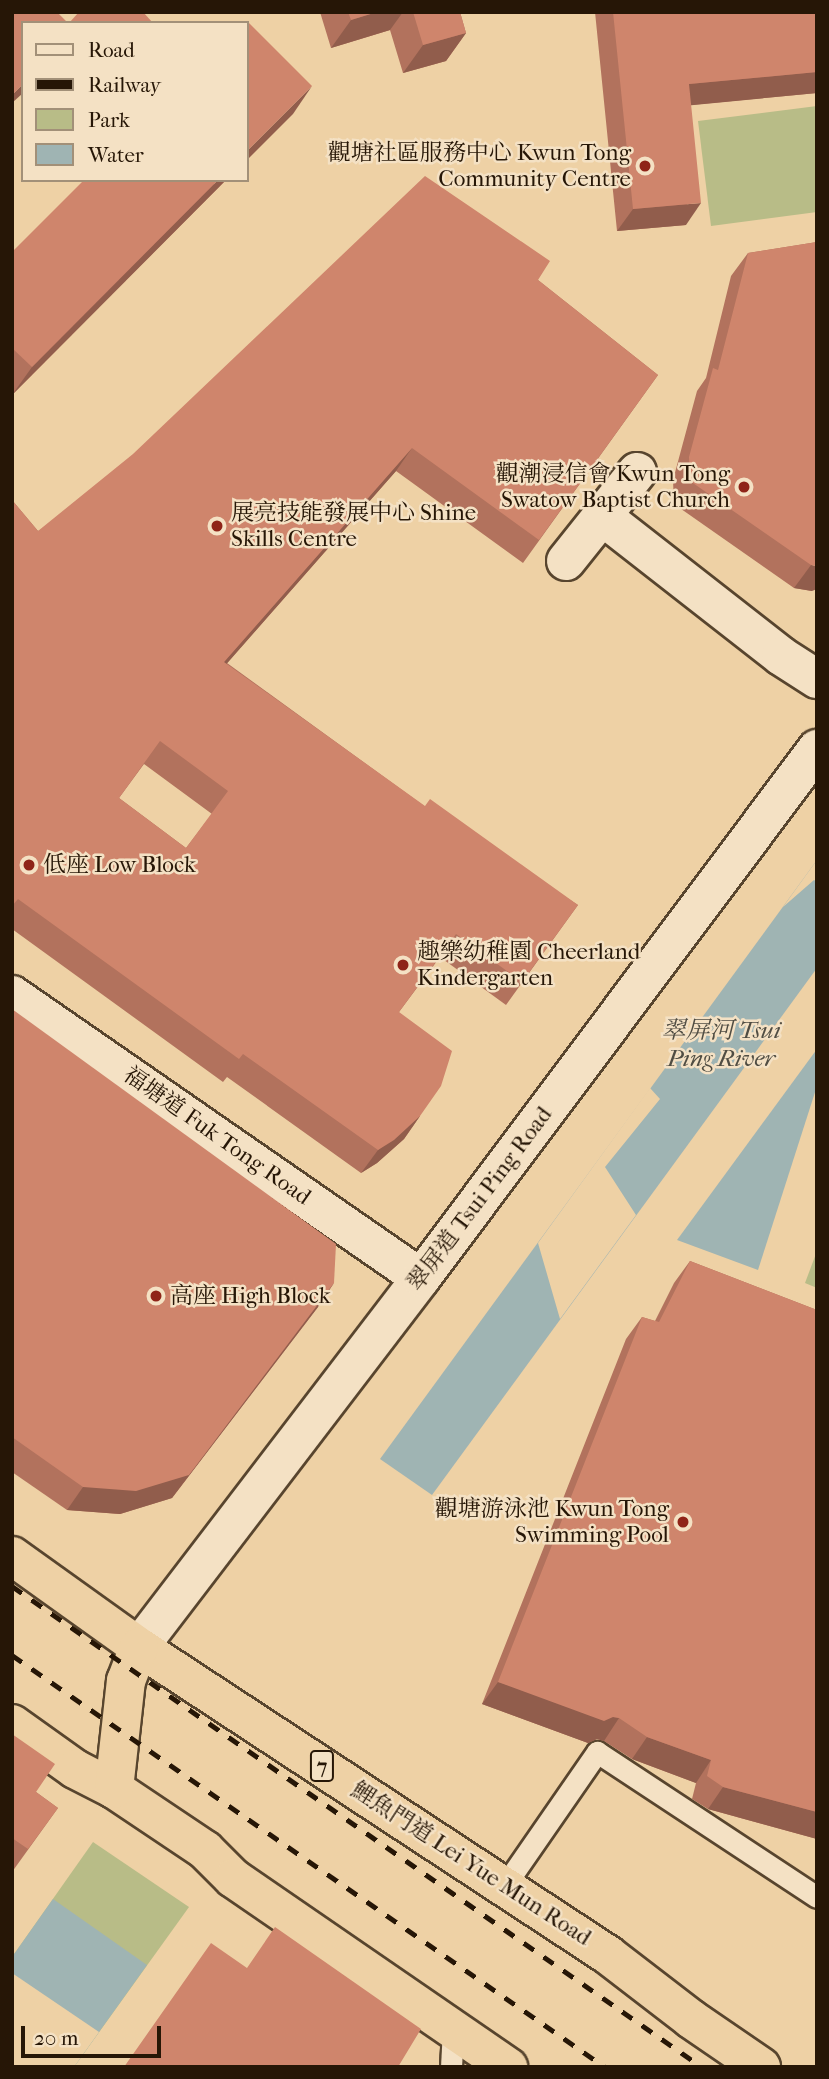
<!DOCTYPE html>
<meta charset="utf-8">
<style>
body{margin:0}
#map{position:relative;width:829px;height:2079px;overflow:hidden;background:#eed1a5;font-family:"IM FELL French Canon","Noto Serif TC",serif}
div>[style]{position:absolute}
.green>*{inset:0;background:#b8bc87}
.water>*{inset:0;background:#9fb4b3}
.pier>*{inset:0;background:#eed1a5}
.roads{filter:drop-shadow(2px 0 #58452e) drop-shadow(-2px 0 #58452e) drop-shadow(0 2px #58452e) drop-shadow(0 -2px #58452e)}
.service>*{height:21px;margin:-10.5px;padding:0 10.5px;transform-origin:10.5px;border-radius:10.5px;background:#f4e1c4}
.minor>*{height:38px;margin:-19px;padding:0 19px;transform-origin:19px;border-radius:19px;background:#f4e1c4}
.tertiary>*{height:38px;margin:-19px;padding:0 19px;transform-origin:19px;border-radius:19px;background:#f4e1c4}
.trunk>*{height:38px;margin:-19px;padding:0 19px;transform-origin:19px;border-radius:19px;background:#eed1a5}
.rail>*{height:5px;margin-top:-2.5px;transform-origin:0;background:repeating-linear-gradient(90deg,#261606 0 12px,transparent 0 24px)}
.wall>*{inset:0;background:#b2725d}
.shaded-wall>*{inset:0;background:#915d4c}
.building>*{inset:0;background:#cf856c}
.dots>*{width:19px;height:19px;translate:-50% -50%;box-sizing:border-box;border:4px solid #f4e1c4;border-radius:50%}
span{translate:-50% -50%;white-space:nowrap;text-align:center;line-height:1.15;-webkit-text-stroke:5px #f4e1c4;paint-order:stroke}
.shield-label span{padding:2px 5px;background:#f4e1c4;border:2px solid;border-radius:5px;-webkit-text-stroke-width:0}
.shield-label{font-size:21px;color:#261606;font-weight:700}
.poi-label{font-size:23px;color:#261606}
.right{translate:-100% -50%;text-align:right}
.left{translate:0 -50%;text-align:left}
.street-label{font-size:23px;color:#261606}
.water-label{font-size:24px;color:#504d43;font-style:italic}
.frame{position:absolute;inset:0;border:14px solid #261606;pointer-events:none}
.legend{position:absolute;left:21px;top:21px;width:228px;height:161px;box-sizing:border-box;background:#f4e1c4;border:2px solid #a29078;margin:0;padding:9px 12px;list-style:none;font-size:21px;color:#261606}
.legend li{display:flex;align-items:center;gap:14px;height:35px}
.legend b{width:35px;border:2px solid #a29078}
.scale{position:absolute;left:21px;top:2026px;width:140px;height:32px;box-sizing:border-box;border:4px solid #261606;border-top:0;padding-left:9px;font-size:21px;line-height:24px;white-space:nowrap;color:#261606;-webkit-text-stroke:5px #f4e1c4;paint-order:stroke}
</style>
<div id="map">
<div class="green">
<div style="clip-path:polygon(817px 106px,817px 212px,711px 226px,698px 121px)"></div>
<div style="clip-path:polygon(817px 1251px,817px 1288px,805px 1283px)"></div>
<div style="clip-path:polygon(93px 1842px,189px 1907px,74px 2067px,12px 2067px,12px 1957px)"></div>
</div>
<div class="water">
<div style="clip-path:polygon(817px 860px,817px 968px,432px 1495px,380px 1459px)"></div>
<div style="clip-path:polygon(817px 1049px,817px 1086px,758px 1270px,677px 1240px)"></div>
<div style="clip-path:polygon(53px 1899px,147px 1965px,74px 2067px,12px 2067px,12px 1957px)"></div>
</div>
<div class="pier">
<div style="clip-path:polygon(817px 860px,817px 882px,814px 880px,783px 907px)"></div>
<div style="clip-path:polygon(650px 1088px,660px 1099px,605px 1167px,636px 1215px,560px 1319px,538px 1243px)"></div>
<div style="clip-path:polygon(12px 1973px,99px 2032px,74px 2067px,12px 2067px)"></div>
</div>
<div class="roads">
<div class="service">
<div style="left:505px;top:1885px;width:162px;rotate:-55.3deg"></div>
<div style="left:597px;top:1752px;width:263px;rotate:33.4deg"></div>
<div style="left:451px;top:2067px;width:39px;rotate:-87deg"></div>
</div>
<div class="minor">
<div style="left:602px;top:516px;width:227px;rotate:38deg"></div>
<div style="left:781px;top:656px;width:43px;rotate:32.6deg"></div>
<div style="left:566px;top:561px;width:114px;rotate:-51.4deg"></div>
<div style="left:12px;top:995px;width:497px;rotate:34.7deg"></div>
</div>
<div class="tertiary">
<div style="left:139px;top:1647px;width:464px;rotate:-52.6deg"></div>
<div style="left:421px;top:1278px;width:661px;rotate:-53.18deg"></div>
</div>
<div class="trunk">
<div style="left:12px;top:1556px;width:156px;rotate:35.6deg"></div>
<div style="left:139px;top:1647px;width:561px;rotate:33.29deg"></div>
<div style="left:608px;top:1955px;width:105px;rotate:37.6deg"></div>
<div style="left:691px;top:2019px;width:85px;rotate:34.4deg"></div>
<div style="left:12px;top:1724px;width:77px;rotate:35.5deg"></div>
<div style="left:75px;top:1769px;width:44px;rotate:27.1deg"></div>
<div style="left:114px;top:1789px;width:110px;rotate:33.8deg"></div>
<div style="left:205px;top:1850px;width:40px;rotate:45deg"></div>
<div style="left:233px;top:1878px;width:334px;rotate:34.5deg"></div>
<div style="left:114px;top:1789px;width:109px;rotate:-83.7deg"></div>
<div style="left:126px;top:1681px;width:36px;rotate:-69deg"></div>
</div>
</div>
<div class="rail">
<div style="left:12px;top:1586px;width:841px;rotate:34.88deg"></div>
<div style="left:12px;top:1655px;width:722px;rotate:34.79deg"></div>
</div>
<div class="wall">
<div style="clip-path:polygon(320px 12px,460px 12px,466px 33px,446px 61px,403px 73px,390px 30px,331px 48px)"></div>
<div style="clip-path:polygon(595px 12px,817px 12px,817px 93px,691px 105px,686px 225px,617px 231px)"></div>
<div style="clip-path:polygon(226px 180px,12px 395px,12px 252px)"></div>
<div style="clip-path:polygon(817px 242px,812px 591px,794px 588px,674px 504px,673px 480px,697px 391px,706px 378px,731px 276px,748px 253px)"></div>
<div style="clip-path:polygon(evenodd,538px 280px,658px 375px,523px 563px,396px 471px,227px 663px,424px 806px,578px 905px,506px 1005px,440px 957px,399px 1012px,420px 1116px,404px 1139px,377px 1163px,361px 1173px,227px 1077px,223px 1082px,12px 929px,12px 500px,38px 531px,538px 280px,144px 764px,212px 814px,186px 848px,119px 798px,144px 764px)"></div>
<div style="clip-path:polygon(12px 1009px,318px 1307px,172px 1498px,120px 1514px,67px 1510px,12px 1472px)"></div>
<div style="clip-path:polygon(690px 1261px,817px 1310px,817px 1839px,708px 1809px,692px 1799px,696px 1783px,632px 1759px,604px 1741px,597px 1739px,588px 1743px,482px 1704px,626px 1339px,642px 1317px,655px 1321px,674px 1283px)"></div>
<div style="clip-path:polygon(12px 1734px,36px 1792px,58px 1808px,12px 1872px)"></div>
</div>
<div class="shaded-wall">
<div style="clip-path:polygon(377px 12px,403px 12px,390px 30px,331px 48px,351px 20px)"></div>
<div style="clip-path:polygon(466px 33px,446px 61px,403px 73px,423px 45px)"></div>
<div style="clip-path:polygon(817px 72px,817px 93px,673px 107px,689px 84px)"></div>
<div style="clip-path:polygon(23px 84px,23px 93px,12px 103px,12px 95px)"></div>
<div style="clip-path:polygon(312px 86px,293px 114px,247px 160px,247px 151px)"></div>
<div style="clip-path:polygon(218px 180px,226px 180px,12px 395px,32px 367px)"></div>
<div style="clip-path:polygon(701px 203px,686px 225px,617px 231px,633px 209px)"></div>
<div style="clip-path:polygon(412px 448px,396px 471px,208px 685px,224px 662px)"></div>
<div style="clip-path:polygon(811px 565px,817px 566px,817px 589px,812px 591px,794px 588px)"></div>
<div style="clip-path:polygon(420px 1116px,404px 1139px,377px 1163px,361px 1173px,378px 1150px)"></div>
<div style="clip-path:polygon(334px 1283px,318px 1307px,172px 1498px,120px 1514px,67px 1510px,83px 1487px)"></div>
<div style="clip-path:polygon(498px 1682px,613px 1717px,619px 1718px,604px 1741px,597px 1739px,588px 1743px,482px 1704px)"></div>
<div style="clip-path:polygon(647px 1737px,711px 1760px,696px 1783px,632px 1759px)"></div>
<div style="clip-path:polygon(723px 1787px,817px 1812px,817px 1839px,708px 1809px)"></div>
</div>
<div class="building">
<div style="clip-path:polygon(12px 12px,57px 12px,68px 23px,23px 23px,23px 84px,12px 95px)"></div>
<div style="clip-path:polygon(79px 12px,143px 12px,153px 23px,69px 23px)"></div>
<div style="clip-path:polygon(348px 12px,377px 12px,351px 20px)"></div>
<div style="clip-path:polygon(413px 12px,460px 12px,466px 33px,423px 45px)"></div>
<div style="clip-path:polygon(613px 12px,817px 12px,817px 72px,689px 84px,701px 203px,633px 209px)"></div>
<div style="clip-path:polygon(248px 22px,312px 86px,247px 151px,247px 23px)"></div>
<div style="clip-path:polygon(evenodd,425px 176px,550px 261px,538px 280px,658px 375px,539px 540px,412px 448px,224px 662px,425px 806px,430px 799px,578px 905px,522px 982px,456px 934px,399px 1012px,452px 1051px,441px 1086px,420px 1116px,394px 1140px,378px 1150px,243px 1054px,239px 1059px,18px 899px,12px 906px,12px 500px,38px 531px,133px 454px,425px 176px,160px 741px,228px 791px,186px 848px,119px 798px,160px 741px)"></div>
<div style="clip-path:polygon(84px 180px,218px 180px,32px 367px,12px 348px,12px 252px)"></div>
<div style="clip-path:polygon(817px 242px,817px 566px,811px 565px,690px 481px,689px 457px,713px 368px,718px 370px,748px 253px)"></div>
<div style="clip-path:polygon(12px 1009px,336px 1244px,334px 1283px,189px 1475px,136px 1491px,83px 1487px,12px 1437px)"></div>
<div style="clip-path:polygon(690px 1261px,817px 1310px,817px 1812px,723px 1787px,707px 1776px,711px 1760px,647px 1737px,619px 1718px,613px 1717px,604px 1721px,498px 1682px,642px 1317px,659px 1322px)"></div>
<div style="clip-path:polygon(12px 1734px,55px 1764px,36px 1792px,58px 1808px,28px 1849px,12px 1838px)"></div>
<div style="clip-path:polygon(275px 1927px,421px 2029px,398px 2067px,124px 2067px,211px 1943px,247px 1968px)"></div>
</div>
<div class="dots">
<div style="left:645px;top:166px;background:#8f2418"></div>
<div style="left:744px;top:487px;background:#8f2418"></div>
<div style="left:217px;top:526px;background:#8f2418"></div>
<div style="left:29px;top:865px;background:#8f2418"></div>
<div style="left:403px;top:965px;background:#8f2418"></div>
<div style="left:156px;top:1296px;background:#8f2418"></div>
<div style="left:683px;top:1522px;background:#8f2418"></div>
</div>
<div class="shield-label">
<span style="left:322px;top:1766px">7</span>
</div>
<div class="poi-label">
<span class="right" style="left:631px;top:166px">觀塘社區服務中心 Kwun Tong<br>Community Centre</span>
<span class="right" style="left:730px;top:487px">觀潮浸信會 Kwun Tong<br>Swatow Baptist Church</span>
<span class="left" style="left:231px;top:526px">展亮技能發展中心 Shine<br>Skills Centre</span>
<span class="left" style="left:43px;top:865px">低座 Low Block</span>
<span class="left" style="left:417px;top:965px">趣樂幼稚園 Cheerland<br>Kindergarten</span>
<span class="left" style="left:170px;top:1296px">高座 High Block</span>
<span class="right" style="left:669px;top:1522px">觀塘游泳池 Kwun Tong<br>Swimming Pool</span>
</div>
<div class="street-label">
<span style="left:217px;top:1136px;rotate:35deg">福塘道 Fuk Tong Road</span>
<span style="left:480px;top:1199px;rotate:-53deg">翠屏道 Tsui Ping Road</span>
<span style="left:471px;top:1864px;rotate:33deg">鯉魚門道 Lei Yue Mun Road</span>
</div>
<div class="water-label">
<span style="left:721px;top:1045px">翠屏河 Tsui<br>Ping River</span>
</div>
<div class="frame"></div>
<ul class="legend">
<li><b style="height:9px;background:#f4e1c4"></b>Road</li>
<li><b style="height:9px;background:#261606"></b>Railway</li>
<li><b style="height:19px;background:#b8bc87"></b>Park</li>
<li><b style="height:19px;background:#9fb4b3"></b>Water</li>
</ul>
<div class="scale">20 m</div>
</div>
